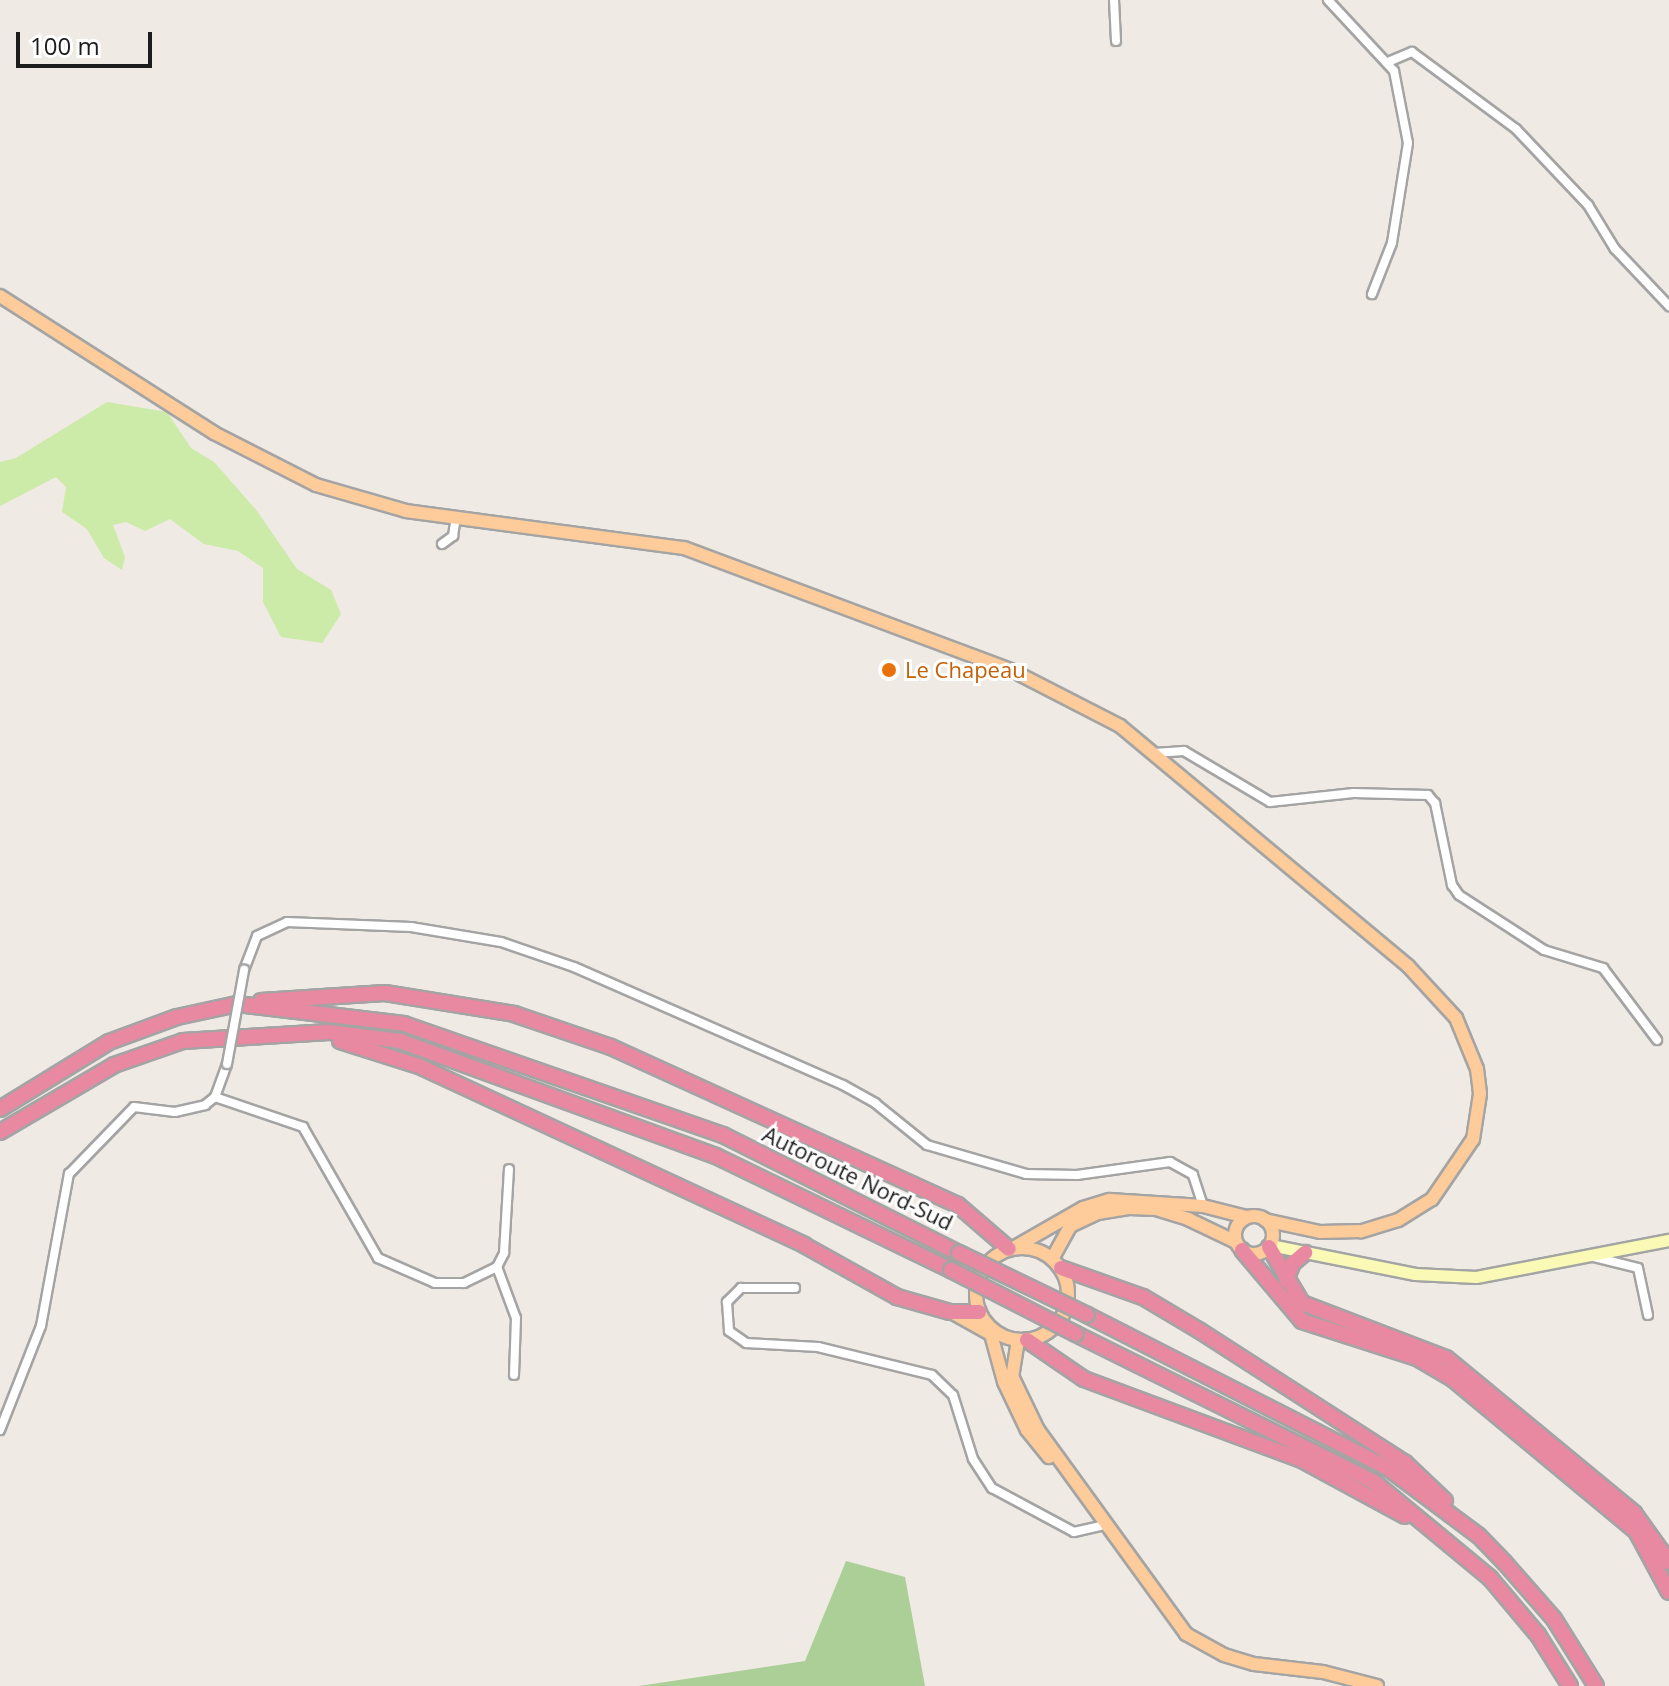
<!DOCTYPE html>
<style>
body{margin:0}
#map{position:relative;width:1669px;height:1686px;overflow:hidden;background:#efeae3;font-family:"Open Sans",sans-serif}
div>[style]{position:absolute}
.grass>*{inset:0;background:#cceaa8}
.forest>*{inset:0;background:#abcf97}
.roads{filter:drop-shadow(2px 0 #a4a4a4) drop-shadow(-2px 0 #a4a4a4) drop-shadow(0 2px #a4a4a4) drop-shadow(0 -2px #a4a4a4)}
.street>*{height:8px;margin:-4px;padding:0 4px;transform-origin:4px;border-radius:4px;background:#fff}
.secondary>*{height:11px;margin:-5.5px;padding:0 5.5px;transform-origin:5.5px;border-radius:5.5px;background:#fafab6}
.primary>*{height:12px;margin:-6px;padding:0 6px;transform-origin:6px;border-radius:6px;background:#fdcc9a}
.primary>.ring{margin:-6px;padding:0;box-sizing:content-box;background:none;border:12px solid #fdcc9a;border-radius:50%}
.highway>*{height:14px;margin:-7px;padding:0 7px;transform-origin:7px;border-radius:7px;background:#e889a1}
.bridges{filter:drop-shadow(2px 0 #a4a4a4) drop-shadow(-2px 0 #a4a4a4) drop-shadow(0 2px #a4a4a4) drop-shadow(0 -2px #a4a4a4)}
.street-bridge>*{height:8px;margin:-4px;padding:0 4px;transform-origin:4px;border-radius:4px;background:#fff}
.highway-bridge>*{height:14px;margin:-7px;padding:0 7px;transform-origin:7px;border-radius:7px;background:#e889a1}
.dots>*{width:22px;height:22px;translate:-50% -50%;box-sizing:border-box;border:4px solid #fff;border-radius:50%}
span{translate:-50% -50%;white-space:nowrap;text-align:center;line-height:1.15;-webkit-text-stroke:6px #fff;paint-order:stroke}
.food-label{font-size:22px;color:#c56008}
.left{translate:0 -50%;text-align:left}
.street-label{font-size:22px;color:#1d1d1d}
.scale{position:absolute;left:16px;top:32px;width:136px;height:36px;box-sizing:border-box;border:4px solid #1d1d1d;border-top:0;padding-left:10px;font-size:24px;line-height:28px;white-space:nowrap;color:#1d1d1d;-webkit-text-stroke:6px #fff;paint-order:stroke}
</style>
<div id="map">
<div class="grass">
<div style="clip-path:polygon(107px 402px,167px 412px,191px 448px,214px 462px,257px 511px,297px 569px,331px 590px,341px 614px,322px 643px,281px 637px,263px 602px,263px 568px,238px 551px,204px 544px,170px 519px,145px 531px,126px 522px,113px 525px,125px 557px,122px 570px,104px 558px,87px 529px,62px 512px,66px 487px,56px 477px,0 506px,0 462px,16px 458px)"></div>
</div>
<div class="forest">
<div style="clip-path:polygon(846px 1561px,905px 1577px,925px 1686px,639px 1686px,805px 1661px)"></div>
</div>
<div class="roads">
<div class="street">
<div style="left:1114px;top:0;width:41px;rotate:87.2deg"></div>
<div style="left:1328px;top:0;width:97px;rotate:47.1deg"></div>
<div style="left:1394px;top:71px;width:73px;rotate:79deg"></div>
<div style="left:1408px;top:143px;width:101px;rotate:99.1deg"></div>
<div style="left:1392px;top:243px;width:55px;rotate:111.4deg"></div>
<div style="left:1388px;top:62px;width:26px;rotate:-23deg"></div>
<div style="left:1412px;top:52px;width:129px;rotate:36.5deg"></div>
<div style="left:1516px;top:129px;width:105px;rotate:46.5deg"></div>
<div style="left:1588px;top:205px;width:52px;rotate:58.5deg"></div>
<div style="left:1615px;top:249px;width:79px;rotate:46.5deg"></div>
<div style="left:442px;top:544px;width:14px;rotate:-36deg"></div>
<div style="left:453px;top:536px;width:18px;rotate:-81deg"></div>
<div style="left:1154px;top:753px;width:30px;rotate:-4deg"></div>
<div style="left:1184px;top:751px;width:100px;rotate:30.7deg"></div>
<div style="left:1270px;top:802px;width:84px;rotate:-6.1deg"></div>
<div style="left:1354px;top:793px;width:74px;rotate:1.5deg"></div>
<div style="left:1428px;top:795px;width:11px;rotate:49deg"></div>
<div style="left:1435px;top:803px;width:84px;rotate:78.3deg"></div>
<div style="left:1452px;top:885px;width:12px;rotate:55deg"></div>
<div style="left:1459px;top:895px;width:101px;rotate:32.9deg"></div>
<div style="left:1544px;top:950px;width:62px;rotate:17deg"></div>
<div style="left:1603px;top:968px;width:90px;rotate:53.1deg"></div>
<div style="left:244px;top:970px;width:36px;rotate:-69deg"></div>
<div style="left:257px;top:936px;width:33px;rotate:-25deg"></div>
<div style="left:287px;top:922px;width:124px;rotate:2.3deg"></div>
<div style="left:411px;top:927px;width:91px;rotate:9.5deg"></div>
<div style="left:501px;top:942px;width:77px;rotate:18.9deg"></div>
<div style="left:574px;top:967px;width:294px;rotate:23.7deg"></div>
<div style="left:843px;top:1085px;width:37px;rotate:29deg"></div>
<div style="left:875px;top:1103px;width:67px;rotate:38.9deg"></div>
<div style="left:927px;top:1145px;width:103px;rotate:16.3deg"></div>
<div style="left:1026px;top:1174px;width:51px;rotate:1.1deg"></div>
<div style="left:1077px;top:1175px;width:94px;rotate:-8deg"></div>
<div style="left:1170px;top:1162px;width:26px;rotate:29deg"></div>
<div style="left:1193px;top:1175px;width:33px;rotate:72deg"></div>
<div style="left:215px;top:1097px;width:93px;rotate:18.8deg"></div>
<div style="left:303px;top:1127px;width:151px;rotate:60.2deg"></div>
<div style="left:378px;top:1258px;width:62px;rotate:23.7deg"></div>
<div style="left:435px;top:1283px;width:29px"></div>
<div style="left:464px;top:1283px;width:37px;rotate:-26deg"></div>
<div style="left:497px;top:1267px;width:16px;rotate:-63deg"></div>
<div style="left:504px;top:1253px;width:84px;rotate:-86.6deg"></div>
<div style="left:1594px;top:1257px;width:45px;rotate:14deg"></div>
<div style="left:1638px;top:1268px;width:48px;rotate:78deg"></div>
<div style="left:497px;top:1267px;width:54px;rotate:69.6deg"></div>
<div style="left:516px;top:1318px;width:57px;rotate:92deg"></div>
<div style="left:795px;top:1288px;width:54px;rotate:180deg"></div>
<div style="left:741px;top:1288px;width:20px;rotate:135deg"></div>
<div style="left:727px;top:1302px;width:29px;rotate:86deg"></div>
<div style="left:729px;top:1331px;width:21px;rotate:35deg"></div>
<div style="left:746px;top:1343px;width:72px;rotate:3.2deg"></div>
<div style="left:818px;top:1347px;width:117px;rotate:13.8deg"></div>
<div style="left:932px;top:1375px;width:29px;rotate:44deg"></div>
<div style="left:953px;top:1395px;width:67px;rotate:72.6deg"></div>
<div style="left:973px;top:1459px;width:35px;rotate:57deg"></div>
<div style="left:992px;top:1488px;width:93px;rotate:28.2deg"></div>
<div style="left:1074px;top:1532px;width:31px;rotate:-13deg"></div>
<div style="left:0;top:1430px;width:112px;rotate:-68.5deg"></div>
<div style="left:41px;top:1326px;width:155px;rotate:-79.6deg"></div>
<div style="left:69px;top:1174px;width:93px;rotate:-45.9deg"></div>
<div style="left:134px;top:1107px;width:41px;rotate:7deg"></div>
<div style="left:175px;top:1112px;width:31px;rotate:-13deg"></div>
<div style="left:205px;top:1105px;width:13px;rotate:-39deg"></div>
<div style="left:215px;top:1097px;width:35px;rotate:-70deg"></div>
</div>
<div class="secondary">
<div style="left:1270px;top:1245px;width:148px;rotate:11.3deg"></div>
<div style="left:1415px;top:1274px;width:61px;rotate:2.8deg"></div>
<div style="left:1476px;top:1277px;width:197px;rotate:-10.9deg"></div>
</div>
<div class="primary">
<div style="left:0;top:296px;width:254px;rotate:32.6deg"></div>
<div style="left:214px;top:433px;width:114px;rotate:27deg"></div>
<div style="left:316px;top:485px;width:94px;rotate:16.1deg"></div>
<div style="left:406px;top:511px;width:280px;rotate:7.6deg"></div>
<div style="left:684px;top:548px;width:353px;rotate:20.5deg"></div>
<div style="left:1015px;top:672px;width:118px;rotate:27.2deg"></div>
<div style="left:1120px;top:726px;width:375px;rotate:39.8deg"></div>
<div style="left:1408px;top:966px;width:71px;rotate:47.3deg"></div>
<div style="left:1456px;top:1018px;width:55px;rotate:67.6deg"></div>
<div style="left:1477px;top:1069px;width:25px;rotate:83deg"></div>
<div style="left:1480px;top:1094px;width:46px;rotate:98.8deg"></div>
<div style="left:1473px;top:1139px;width:73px;rotate:124.3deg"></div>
<div style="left:1432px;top:1199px;width:40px;rotate:148deg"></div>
<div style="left:1398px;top:1220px;width:39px;rotate:163deg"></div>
<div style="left:1361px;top:1231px;width:41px;rotate:178.6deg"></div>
<div style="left:1320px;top:1232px;width:56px;rotate:-167.7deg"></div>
<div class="ring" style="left:1235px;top:1216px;width:26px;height:26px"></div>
<div style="left:1015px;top:1247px;width:78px;rotate:-29.8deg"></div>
<div style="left:1083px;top:1208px;width:28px;rotate:-17deg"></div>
<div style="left:1110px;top:1200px;width:93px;rotate:3.7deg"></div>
<div style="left:1203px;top:1206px;width:44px;rotate:14.3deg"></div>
<div class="ring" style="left:976px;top:1248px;width:80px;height:80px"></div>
<div style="left:1052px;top:1259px;width:38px;rotate:-61deg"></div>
<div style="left:1070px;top:1226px;width:31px;rotate:-25deg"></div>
<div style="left:1098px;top:1213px;width:31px;rotate:-9deg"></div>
<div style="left:1129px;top:1208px;width:27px;rotate:2deg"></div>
<div style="left:1156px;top:1209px;width:34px;rotate:17deg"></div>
<div style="left:1188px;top:1219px;width:53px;rotate:25.6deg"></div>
<div style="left:953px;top:1313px;width:41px;rotate:29.1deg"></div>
<div style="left:989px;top:1327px;width:57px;rotate:74.7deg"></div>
<div style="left:1004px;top:1382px;width:53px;rotate:64.4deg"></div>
<div style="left:1027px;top:1430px;width:35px;rotate:51deg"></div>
<div style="left:1018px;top:1340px;width:36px;rotate:99deg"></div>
<div style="left:1012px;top:1376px;width:60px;rotate:64.3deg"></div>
<div style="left:1038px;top:1430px;width:252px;rotate:54deg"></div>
<div style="left:1186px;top:1634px;width:43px;rotate:28.9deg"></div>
<div style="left:1224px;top:1655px;width:31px;rotate:17deg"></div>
<div style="left:1254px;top:1664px;width:69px;rotate:6.6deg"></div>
<div style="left:1323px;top:1672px;width:56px;rotate:14.5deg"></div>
</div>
<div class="highway">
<div style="left:261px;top:1001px;width:124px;rotate:-3.7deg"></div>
<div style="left:385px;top:993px;width:131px;rotate:9.2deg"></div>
<div style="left:514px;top:1014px;width:102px;rotate:18.8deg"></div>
<div style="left:611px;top:1047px;width:381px;rotate:24.5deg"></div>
<div style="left:958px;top:1205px;width:67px;rotate:40.8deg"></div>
<div style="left:340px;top:1041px;width:83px;rotate:17.6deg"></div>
<div style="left:419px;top:1066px;width:425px;rotate:24.9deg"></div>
<div style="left:804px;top:1245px;width:107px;rotate:29.2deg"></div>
<div style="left:897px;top:1297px;width:55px;rotate:15.8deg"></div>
<div style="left:950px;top:1312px;width:29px"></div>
<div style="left:0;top:1109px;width:128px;rotate:-31.6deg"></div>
<div style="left:109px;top:1042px;width:72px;rotate:-20.2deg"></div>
<div style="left:177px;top:1017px;width:61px;rotate:-12.2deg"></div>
<div style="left:237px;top:1004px;width:168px;rotate:6.8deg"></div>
<div style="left:404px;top:1024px;width:338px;rotate:19.2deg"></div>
<div style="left:723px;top:1135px;width:264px;rotate:26.6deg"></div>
<div style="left:0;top:1132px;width:132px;rotate:-30.4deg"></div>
<div style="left:114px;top:1065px;width:73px;rotate:-19.2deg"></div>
<div style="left:183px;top:1041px;width:146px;rotate:-3.5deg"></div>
<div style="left:329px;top:1032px;width:72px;rotate:7.2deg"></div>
<div style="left:400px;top:1041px;width:336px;rotate:20deg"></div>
<div style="left:716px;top:1156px;width:261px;rotate:25.9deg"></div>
<div style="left:1269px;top:1247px;width:65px;rotate:59.5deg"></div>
<div style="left:1302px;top:1303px;width:154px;rotate:20.9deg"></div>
<div style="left:1446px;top:1358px;width:244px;rotate:39.5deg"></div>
<div style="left:1634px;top:1513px;width:60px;rotate:54.5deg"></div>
<div style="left:1242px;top:1250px;width:93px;rotate:49.8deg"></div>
<div style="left:1302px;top:1321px;width:121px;rotate:17.8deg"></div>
<div style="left:1417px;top:1358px;width:42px;rotate:30.3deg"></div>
<div style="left:1453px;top:1379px;width:238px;rotate:39.7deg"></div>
<div style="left:1636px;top:1531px;width:69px;rotate:61.6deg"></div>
<div style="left:1061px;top:1268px;width:87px;rotate:19.5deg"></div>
<div style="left:1143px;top:1297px;width:66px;rotate:30.8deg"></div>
<div style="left:1200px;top:1331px;width:244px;rotate:32.8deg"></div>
<div style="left:1405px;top:1463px;width:55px;rotate:43.5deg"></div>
<div style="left:1286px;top:1280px;width:18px;rotate:-68deg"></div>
<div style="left:1293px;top:1263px;width:16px;rotate:-40deg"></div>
<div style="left:1087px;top:1315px;width:339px;rotate:27deg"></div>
<div style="left:1389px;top:1469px;width:112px;rotate:36.7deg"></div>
<div style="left:1479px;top:1536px;width:37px;rotate:46deg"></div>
<div style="left:1505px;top:1563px;width:74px;rotate:48.8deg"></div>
<div style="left:1554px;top:1619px;width:79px;rotate:57.9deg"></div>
<div style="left:1076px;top:1334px;width:333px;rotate:26.4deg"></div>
<div style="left:1374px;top:1482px;width:151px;rotate:39.6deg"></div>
<div style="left:1490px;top:1578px;width:75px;rotate:49.9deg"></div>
<div style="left:1538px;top:1635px;width:60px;rotate:57.9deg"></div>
<div style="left:1027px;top:1340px;width:69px;rotate:34.4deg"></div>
<div style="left:1084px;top:1379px;width:233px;rotate:20.4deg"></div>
<div style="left:1302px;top:1460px;width:117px;rotate:28.5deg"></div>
</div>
</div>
<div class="bridges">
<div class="street-bridge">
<div style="left:227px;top:1064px;width:96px;rotate:-79.7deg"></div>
</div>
<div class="highway-bridge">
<div style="left:959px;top:1253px;width:142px;rotate:25.8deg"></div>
<div style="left:951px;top:1270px;width:140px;rotate:27.1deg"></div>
</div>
</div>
<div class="dots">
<div style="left:889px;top:670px;background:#e8710a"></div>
</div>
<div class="food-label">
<span class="left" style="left:905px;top:670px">Le Chapeau</span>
</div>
<div class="street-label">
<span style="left:858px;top:1178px;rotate:26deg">Autoroute Nord-Sud</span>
</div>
<div class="scale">100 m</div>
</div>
